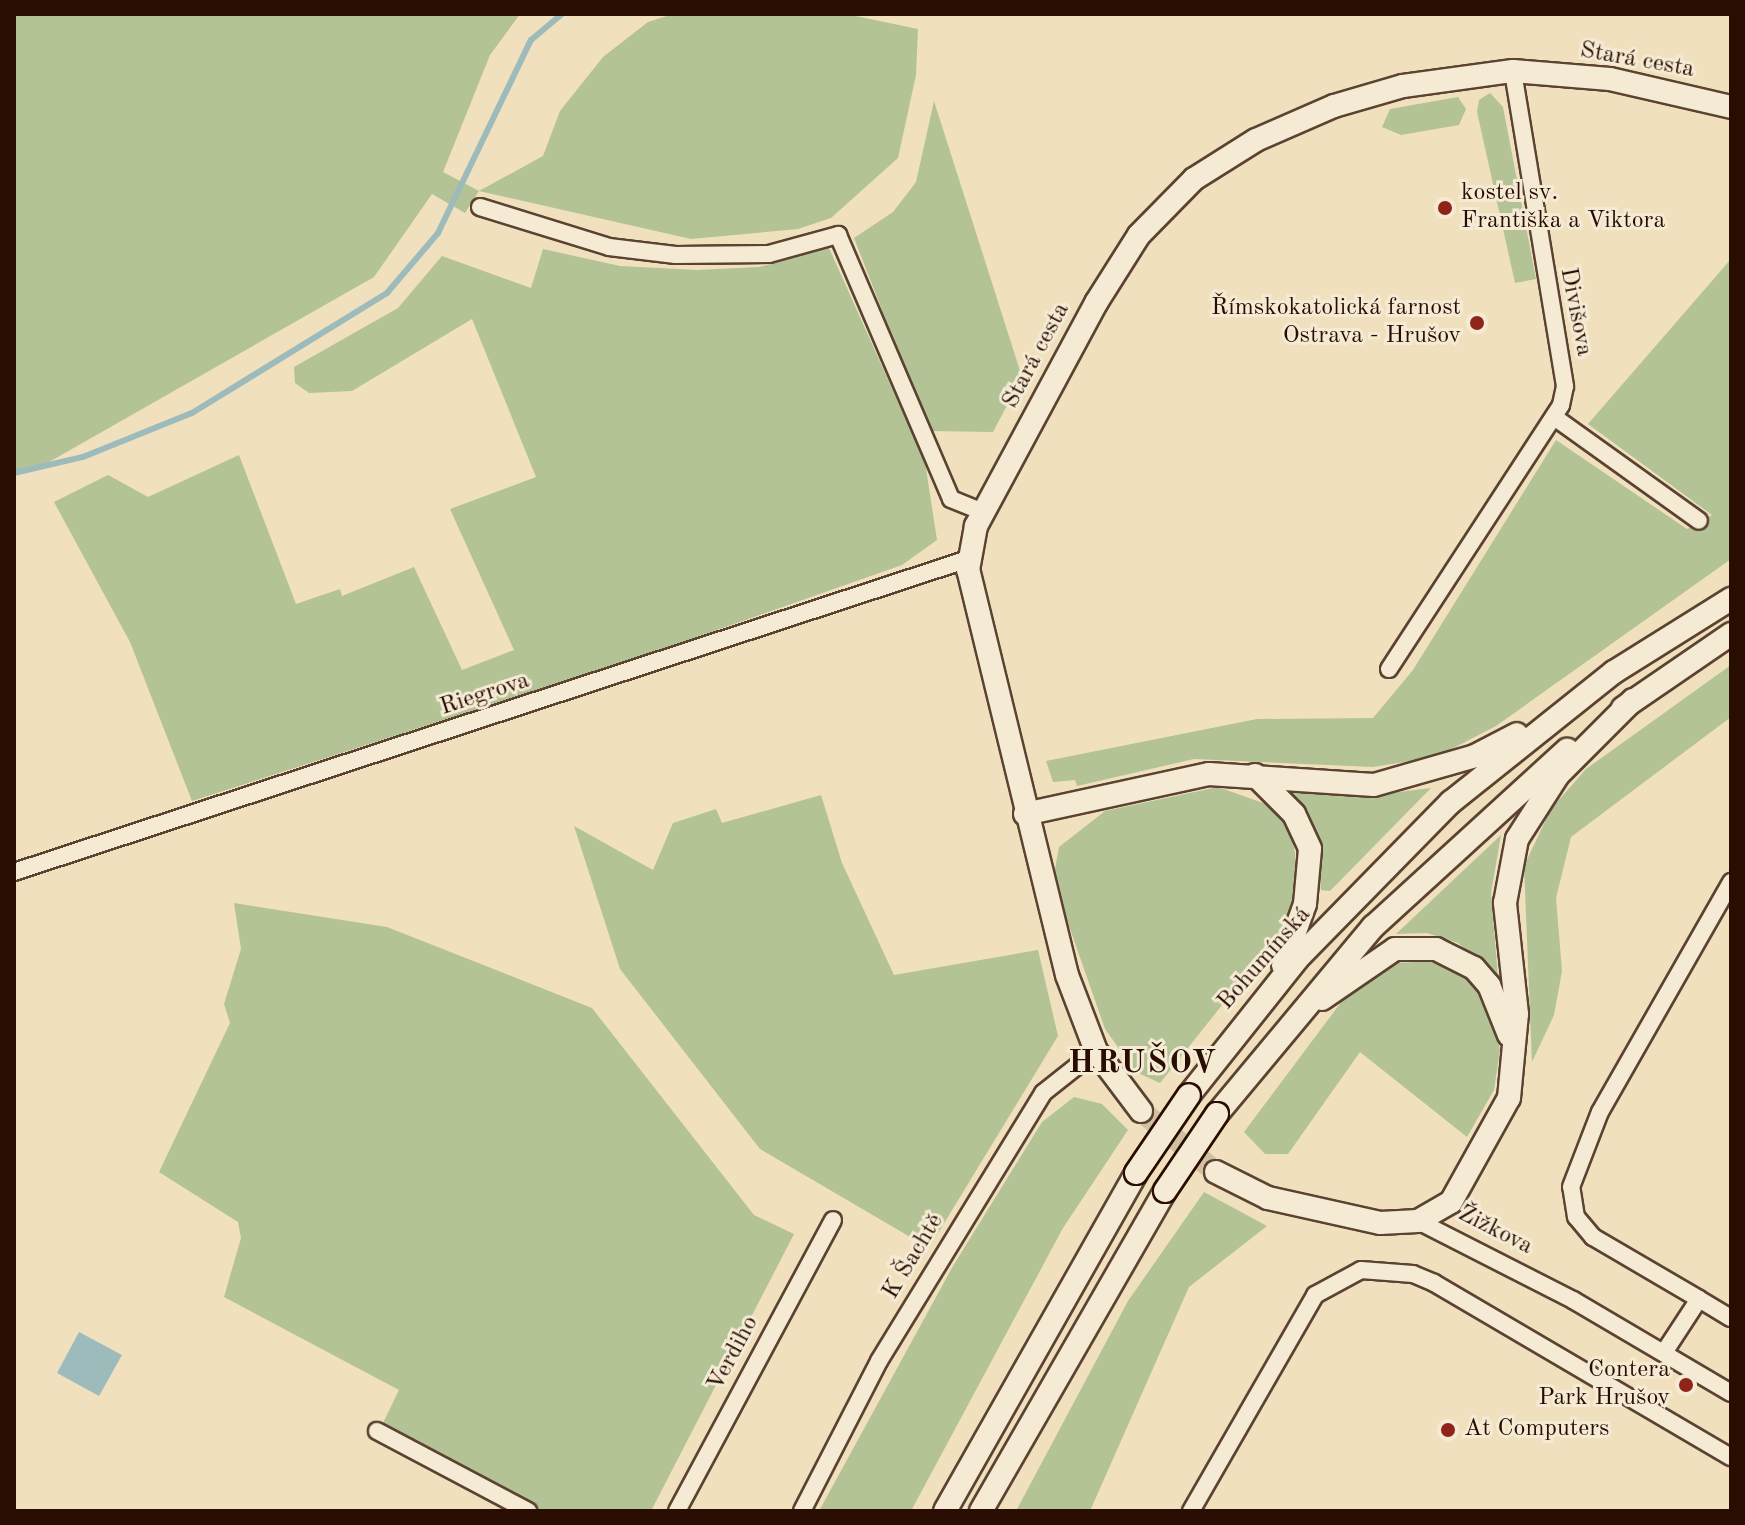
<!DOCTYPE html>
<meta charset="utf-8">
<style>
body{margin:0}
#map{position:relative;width:1745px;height:1525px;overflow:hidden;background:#f0e0bd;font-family:"Old Standard TT",serif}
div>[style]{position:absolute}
.green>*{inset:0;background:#b3c396}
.water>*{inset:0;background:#9dbbba}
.stream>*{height:6px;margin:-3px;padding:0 3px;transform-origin:3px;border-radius:3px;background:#9dbbba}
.secondary-tunnel>*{height:22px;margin-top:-11px;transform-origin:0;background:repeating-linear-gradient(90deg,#d2c0a1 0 22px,transparent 0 33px)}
.roads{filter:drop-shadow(2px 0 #5b4231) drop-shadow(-2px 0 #5b4231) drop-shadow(0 2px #5b4231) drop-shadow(0 -2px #5b4231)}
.street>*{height:16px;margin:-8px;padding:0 8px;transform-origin:8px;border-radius:8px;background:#f5ebd4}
.secondary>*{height:22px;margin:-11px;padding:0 11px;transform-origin:11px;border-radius:11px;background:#f5ebd4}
.bridges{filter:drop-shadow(2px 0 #290d02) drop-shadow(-2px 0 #290d02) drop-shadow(0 2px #290d02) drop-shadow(0 -2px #290d02)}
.secondary-bridge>*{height:22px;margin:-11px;padding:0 11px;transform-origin:11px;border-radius:11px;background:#f5ebd4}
.dots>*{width:22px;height:22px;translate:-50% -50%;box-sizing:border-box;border:4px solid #f5ebd4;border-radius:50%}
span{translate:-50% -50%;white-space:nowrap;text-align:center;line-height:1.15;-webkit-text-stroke:6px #f5ebd4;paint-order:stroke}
.street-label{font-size:24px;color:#290d02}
.poi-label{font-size:24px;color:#290d02}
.left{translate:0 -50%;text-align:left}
.right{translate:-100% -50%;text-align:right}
.district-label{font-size:32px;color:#290d02;font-weight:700;letter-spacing:2px}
.frame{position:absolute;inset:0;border:16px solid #290d02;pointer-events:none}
</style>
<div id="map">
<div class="green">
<div style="clip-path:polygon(14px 14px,520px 14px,490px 55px,443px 172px,479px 191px,543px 156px,560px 111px,603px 57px,648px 22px,673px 14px,846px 14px,918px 29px,916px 75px,898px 158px,831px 218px,798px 229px,691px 239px,479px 191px,465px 213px,432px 194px,374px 277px,42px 466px,14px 475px)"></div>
<div style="clip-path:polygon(1490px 93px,1503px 107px,1536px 279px,1515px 283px,1477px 112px,1479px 100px)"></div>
<div style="clip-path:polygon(1458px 97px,1466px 109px,1459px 125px,1401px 135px,1382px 127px,1390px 109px)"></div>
<div style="clip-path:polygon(934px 101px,1022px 377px,993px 432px,929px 431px,854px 238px,893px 212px,916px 182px)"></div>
<div style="clip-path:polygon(829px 248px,925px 462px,937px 540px,902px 565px,640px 657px,192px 801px,130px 642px,54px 502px,108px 475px,148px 497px,239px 455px,296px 604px,340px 589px,342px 596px,414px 567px,462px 670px,514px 650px,450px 509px,536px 477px,472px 319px,352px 391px,309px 393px,295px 383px,294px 367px,398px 308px,442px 256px,531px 288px,543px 249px,620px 266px,697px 270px,759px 267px)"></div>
<div style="clip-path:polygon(1731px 259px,1731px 559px,1496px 726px,1436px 757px,1373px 767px,1194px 759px,1077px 786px,1075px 780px,1053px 782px,1046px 761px,1257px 719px,1373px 718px,1413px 670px,1556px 440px,1687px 529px,1712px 515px,1588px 424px)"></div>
<div style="clip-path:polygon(1731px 665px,1731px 717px,1571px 837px,1556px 898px,1562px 971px,1554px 1015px,1532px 1062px,1524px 866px,1551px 809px,1586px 769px)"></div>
<div style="clip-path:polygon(1277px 785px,1374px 795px,1431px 788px,1330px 891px,1321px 890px,1314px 830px)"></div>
<div style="clip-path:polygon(1218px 787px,1266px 804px,1291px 828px,1300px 887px,1289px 921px,1160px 1083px,1136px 1072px,1105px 1029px,1053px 880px,1059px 847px,1105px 811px)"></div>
<div style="clip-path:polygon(821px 795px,842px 863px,894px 975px,1038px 950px,1058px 1036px,929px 1248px,760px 1149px,620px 969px,574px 826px,653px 870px,673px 823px,716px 809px,722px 823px)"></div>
<div style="clip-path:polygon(1501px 835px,1491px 893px,1498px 977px,1458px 943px,1427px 933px,1396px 934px)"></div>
<div style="clip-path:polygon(234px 903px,387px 927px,592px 1008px,754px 1215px,794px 1234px,651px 1511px,541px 1511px,383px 1423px,399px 1390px,224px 1297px,241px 1238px,238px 1222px,159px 1172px,230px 1023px,224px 1004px,241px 949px)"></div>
<div style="clip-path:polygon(1439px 961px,1468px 979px,1491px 1012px,1500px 1050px,1494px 1090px,1467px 1137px,1360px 1052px,1288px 1154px,1265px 1154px,1244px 1132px,1348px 993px,1393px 963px)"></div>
<div style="clip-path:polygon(1074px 1097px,1102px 1104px,1128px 1130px,1063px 1228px,911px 1511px,819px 1511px,953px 1266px,1042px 1122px)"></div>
<div style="clip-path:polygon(1204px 1192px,1267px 1226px,1189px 1287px,1090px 1511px,1016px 1511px,1128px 1301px)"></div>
</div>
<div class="water">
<div style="clip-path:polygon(79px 1332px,122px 1355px,99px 1396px,57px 1373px)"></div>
</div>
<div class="stream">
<div style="left:14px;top:473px;width:71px;rotate:-13.1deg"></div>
<div style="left:83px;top:457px;width:118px;rotate:-22deg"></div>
<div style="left:192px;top:413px;width:229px;rotate:-31.6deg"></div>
<div style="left:387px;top:293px;width:79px;rotate:-49.6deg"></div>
<div style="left:438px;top:233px;width:214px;rotate:-64.3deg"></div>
<div style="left:531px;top:40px;width:40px;rotate:-40deg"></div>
</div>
<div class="secondary-tunnel">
<div style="left:1141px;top:1111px;width:97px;rotate:39.1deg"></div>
</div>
<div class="roads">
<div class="street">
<div style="left:480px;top:207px;width:135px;rotate:17.2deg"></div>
<div style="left:609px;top:247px;width:67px;rotate:6.8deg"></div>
<div style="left:676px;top:255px;width:93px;rotate:-0.6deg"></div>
<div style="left:769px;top:254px;width:72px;rotate:-15.4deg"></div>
<div style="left:838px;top:235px;width:287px;rotate:66.8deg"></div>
<div style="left:951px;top:499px;width:35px;rotate:22deg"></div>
<div style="left:1554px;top:417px;width:178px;rotate:35.6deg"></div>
<div style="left:1389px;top:669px;width:315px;rotate:-56.9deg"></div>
<div style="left:1561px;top:405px;width:19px;rotate:-78deg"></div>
<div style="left:1565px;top:386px;width:319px;rotate:-99.4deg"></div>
<div style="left:14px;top:872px;width:1004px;rotate:-18.16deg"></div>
<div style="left:1418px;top:1221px;width:174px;rotate:27deg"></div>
<div style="left:1573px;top:1300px;width:183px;rotate:30.5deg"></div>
<div style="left:1699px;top:1299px;width:37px;rotate:31deg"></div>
<div style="left:1665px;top:1351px;width:62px;rotate:-56.8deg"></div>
<div style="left:1699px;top:1299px;width:123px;rotate:-149.7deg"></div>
<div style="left:1593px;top:1237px;width:26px;rotate:-130deg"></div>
<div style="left:1576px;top:1217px;width:30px;rotate:-99deg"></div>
<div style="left:1571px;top:1187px;width:80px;rotate:-68.9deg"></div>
<div style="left:1600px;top:1112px;width:265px;rotate:-60.3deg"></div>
<div style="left:377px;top:1431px;width:171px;rotate:27.9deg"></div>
<div style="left:677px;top:1511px;width:330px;rotate:-61.8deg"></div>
<div style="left:802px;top:1511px;width:169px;rotate:-62.8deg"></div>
<div style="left:879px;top:1361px;width:314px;rotate:-58.5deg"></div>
<div style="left:1043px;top:1093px;width:68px;rotate:-38.4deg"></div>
<div style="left:1191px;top:1511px;width:249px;rotate:-60.1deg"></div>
<div style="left:1315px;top:1295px;width:52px;rotate:-28.5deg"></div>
<div style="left:1361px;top:1270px;width:52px;rotate:4.4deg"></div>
<div style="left:1413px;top:1274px;width:23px;rotate:23deg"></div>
<div style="left:1434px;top:1283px;width:344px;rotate:30.4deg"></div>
</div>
<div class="secondary">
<div style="left:1623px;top:708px;width:131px;rotate:-34.4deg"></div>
<div style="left:1255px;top:775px;width:55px;rotate:45deg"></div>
<div style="left:1294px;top:814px;width:38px;rotate:65deg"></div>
<div style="left:1310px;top:849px;width:55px;rotate:95.2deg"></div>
<div style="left:1305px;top:904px;width:65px;rotate:109.8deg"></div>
<div style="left:1025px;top:814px;width:188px;rotate:-12.3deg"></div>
<div style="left:1209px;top:774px;width:165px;rotate:3.8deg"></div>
<div style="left:1374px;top:785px;width:105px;rotate:-16deg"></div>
<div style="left:1475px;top:756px;width:47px;rotate:-27.6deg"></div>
<div style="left:1322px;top:999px;width:88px;rotate:-34.4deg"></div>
<div style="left:1395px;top:949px;width:41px"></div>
<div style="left:1436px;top:949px;width:42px;rotate:26.6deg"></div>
<div style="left:1474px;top:968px;width:23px;rotate:49deg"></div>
<div style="left:1489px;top:985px;width:54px;rotate:68.2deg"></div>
<div style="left:1189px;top:1095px;width:174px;rotate:-51.5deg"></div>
<div style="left:1297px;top:959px;width:220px;rotate:-45.6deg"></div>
<div style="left:1451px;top:802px;width:208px;rotate:-38.6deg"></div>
<div style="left:1614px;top:672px;width:138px;rotate:-32deg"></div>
<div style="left:1141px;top:1111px;width:75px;rotate:-126.9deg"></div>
<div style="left:1096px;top:1051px;width:81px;rotate:-110.9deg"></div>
<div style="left:1067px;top:975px;width:417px;rotate:-103.7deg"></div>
<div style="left:968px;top:570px;width:45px;rotate:-79.7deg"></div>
<div style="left:976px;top:526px;width:253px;rotate:-61.7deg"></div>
<div style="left:1096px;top:303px;width:80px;rotate:-57.7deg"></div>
<div style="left:1139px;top:235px;width:78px;rotate:-45.5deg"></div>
<div style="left:1194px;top:179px;width:73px;rotate:-32.2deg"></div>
<div style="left:1256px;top:140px;width:85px;rotate:-23.6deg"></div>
<div style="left:1334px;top:106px;width:72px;rotate:-16.2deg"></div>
<div style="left:1403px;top:86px;width:111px;rotate:-7.8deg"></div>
<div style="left:1513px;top:71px;width:97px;rotate:4.7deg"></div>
<div style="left:1610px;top:79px;width:124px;rotate:13deg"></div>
<div style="left:1217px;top:1114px;width:244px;rotate:-50.2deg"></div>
<div style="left:1373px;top:927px;width:263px;rotate:-42.4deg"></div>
<div style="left:1216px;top:1172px;width:58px;rotate:26.6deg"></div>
<div style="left:1268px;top:1198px;width:115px;rotate:12.6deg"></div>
<div style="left:1380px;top:1223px;width:38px;rotate:-3deg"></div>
<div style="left:1418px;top:1221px;width:38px;rotate:-30deg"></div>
<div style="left:1451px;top:1202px;width:119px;rotate:-60.9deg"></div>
<div style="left:1509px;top:1098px;width:84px;rotate:-84.6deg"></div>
<div style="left:1517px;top:1014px;width:112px;rotate:-96.2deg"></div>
<div style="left:1505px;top:903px;width:65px;rotate:-79.4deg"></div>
<div style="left:1517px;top:839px;width:76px;rotate:-57.4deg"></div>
<div style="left:1558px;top:775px;width:106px;rotate:-45deg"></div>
<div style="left:945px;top:1511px;width:388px;rotate:-60.5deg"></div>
<div style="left:981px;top:1511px;width:369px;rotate:-60.1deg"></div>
</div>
</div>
<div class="bridges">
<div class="secondary-bridge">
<div style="left:1136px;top:1173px;width:94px;rotate:-55.8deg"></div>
<div style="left:1165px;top:1191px;width:93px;rotate:-56deg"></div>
</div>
</div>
<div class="dots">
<div style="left:1445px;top:208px;background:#8f2418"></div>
<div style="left:1477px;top:323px;background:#8f2418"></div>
<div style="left:1686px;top:1385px;background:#8f2418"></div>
<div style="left:1448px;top:1430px;background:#8f2418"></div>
</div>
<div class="street-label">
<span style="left:1637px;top:61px;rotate:10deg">Stará cesta</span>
<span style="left:1575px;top:312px;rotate:79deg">Divišova</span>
<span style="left:1037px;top:356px;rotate:-62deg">Stará cesta</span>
<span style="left:485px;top:695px;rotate:-18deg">Riegrova</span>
<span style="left:1265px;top:959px;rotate:-49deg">Bohumínská</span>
<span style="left:1495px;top:1231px;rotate:27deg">Žižkova</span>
<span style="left:914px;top:1257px;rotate:-59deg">K Šachtě</span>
<span style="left:734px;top:1354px;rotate:-62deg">Verdiho</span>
</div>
<div class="poi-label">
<span class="left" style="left:1461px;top:208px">kostel sv.<br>Františka a Viktora</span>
<span class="right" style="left:1461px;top:323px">Římskokatolická farnost<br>Ostrava - Hrušov</span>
<span class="right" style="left:1670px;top:1385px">Contera<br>Park Hrušov</span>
<span class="left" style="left:1464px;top:1430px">At Computers</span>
</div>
<div class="district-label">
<span style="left:1143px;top:1064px">HRUŠOV</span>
</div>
<div class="frame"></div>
</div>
